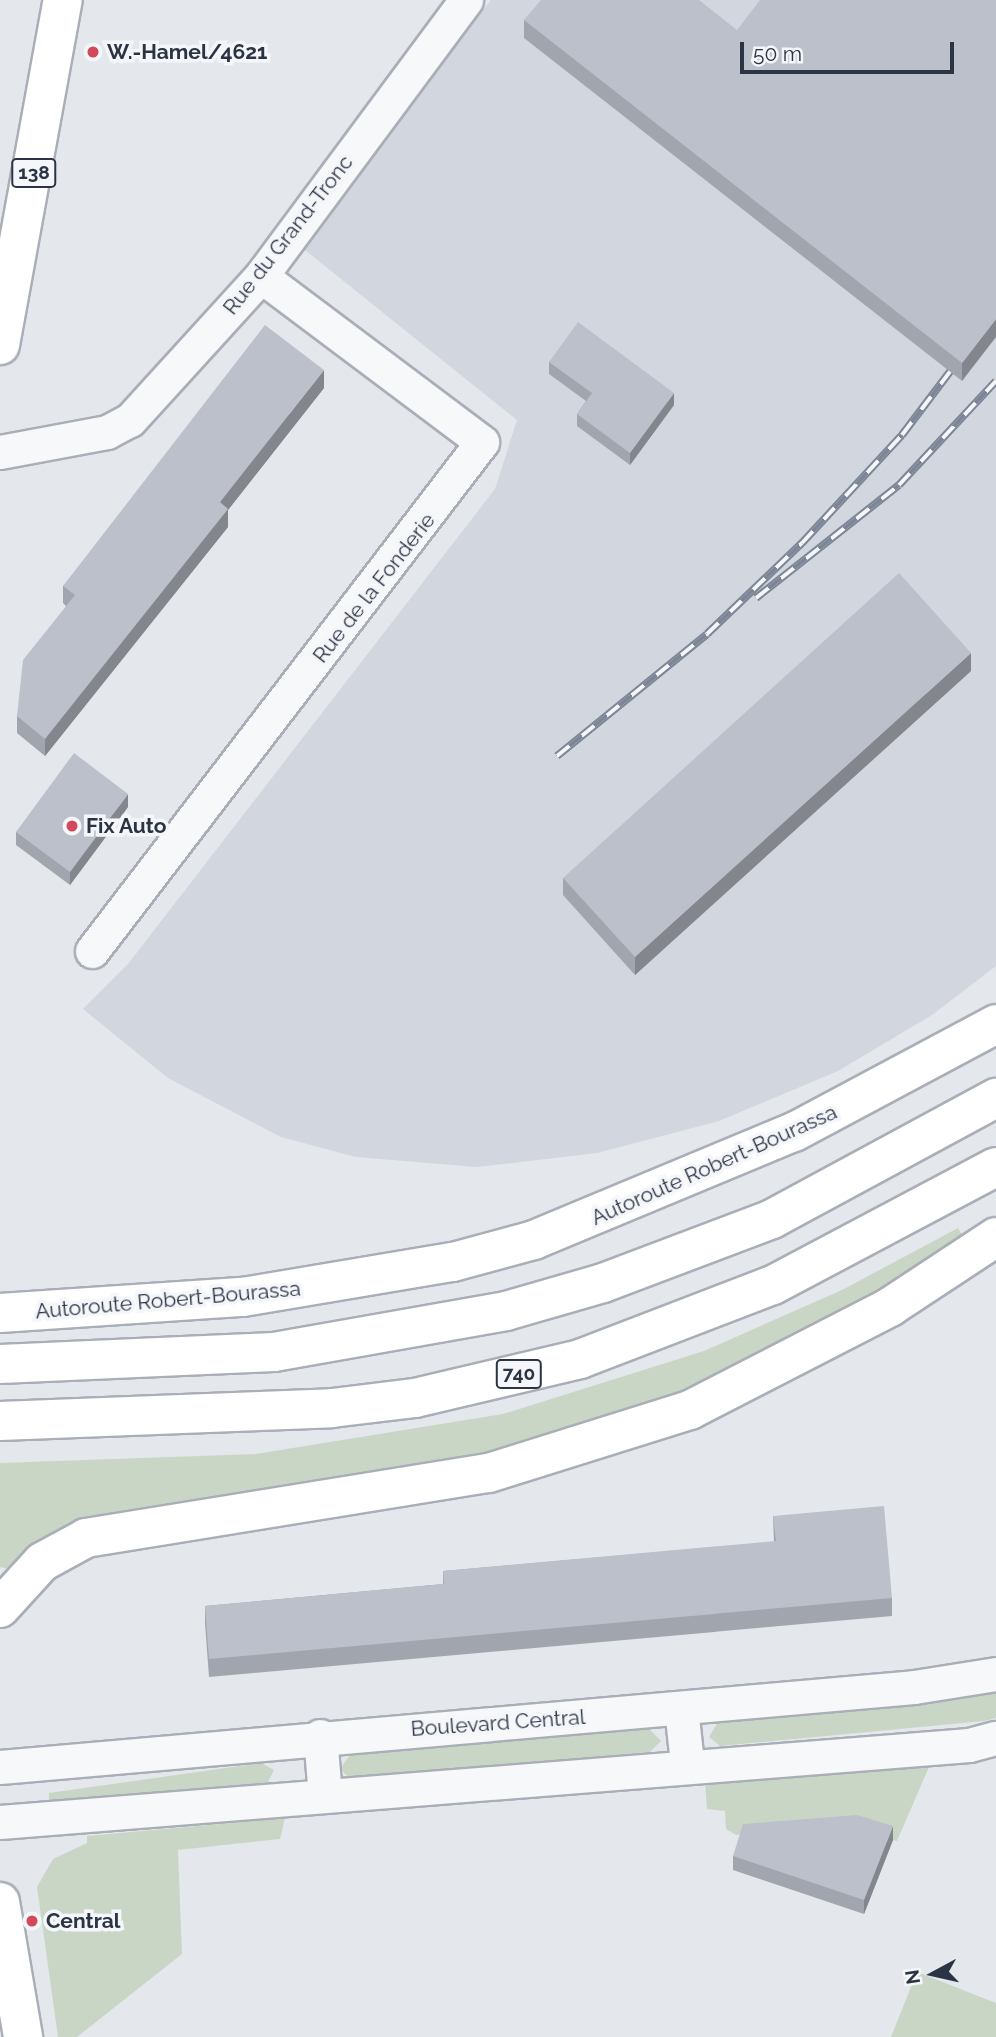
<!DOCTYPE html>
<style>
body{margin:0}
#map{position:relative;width:996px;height:2037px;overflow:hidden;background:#e4e7ec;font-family:Raleway,sans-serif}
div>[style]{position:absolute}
.built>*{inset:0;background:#d2d6de}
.green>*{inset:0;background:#c9d6c5}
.roads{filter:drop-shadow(2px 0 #a9aeb7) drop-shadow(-2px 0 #a9aeb7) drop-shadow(0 2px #a9aeb7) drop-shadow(0 -2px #a9aeb7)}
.minor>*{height:33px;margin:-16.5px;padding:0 16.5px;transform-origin:16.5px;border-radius:16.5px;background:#f7f8fa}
.primary>*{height:38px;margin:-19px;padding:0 19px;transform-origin:19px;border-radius:19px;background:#fff}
.motorway>*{height:38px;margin:-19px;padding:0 19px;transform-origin:19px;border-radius:19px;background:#fff}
.rail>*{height:8px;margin-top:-4px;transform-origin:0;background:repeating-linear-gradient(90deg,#f4f6f9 0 16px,#7d8696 0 32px);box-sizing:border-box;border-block:2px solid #7d8696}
.wall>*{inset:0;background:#a1a5ae}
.shaded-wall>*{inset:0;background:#83868d}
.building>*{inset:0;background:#bbc0ca}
.dots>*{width:19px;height:19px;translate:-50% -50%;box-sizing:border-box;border:4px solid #f4f6f9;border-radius:50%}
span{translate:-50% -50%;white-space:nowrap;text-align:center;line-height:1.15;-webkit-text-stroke:7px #f4f6f9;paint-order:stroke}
.shield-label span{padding:2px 5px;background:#f4f6f9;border:2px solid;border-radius:5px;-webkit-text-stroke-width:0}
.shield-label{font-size:19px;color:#2b3445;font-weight:700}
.poi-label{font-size:21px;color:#2b3445;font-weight:700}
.left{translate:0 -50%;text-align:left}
.street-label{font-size:21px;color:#2b3445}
.north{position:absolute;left:898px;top:1939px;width:70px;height:70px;-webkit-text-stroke:5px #f4f6f9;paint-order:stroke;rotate:262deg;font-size:19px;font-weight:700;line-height:28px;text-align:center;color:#2b3445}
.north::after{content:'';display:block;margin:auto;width:24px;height:32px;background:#2b3445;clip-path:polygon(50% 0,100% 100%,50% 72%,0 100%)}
.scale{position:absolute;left:740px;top:42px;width:214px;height:32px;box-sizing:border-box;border:4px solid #2b3445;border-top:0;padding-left:9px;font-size:21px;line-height:24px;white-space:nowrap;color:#2b3445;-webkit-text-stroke:5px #f4f6f9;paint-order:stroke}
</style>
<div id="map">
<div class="built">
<div style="clip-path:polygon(491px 0,996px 0,996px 966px,932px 1015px,838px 1071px,719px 1121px,597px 1153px,477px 1167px,356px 1157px,281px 1137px,168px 1078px,83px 1009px,128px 964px,495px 489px,517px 420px,300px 246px)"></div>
</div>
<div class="green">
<div style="clip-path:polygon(958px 1228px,966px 1242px,750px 1368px,545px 1445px,25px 1554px,9px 1569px,0 1567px,0 1463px,256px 1454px,503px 1414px,704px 1351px,842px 1290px)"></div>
<div style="clip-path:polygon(996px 1691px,996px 1718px,984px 1721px,720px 1746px,709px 1737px,718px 1722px)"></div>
<div style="clip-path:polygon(648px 1728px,661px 1741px,650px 1752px,351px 1779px,340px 1769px,350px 1755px)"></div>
<div style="clip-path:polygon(261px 1763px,274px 1770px,266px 1786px,49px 1805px,49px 1793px)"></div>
<div style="clip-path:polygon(872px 1766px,929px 1767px,897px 1841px,816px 1824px,736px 1835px,726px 1829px,725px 1811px,707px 1809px,705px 1780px)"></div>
<div style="clip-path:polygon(285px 1818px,280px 1839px,178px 1850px,182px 1954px,77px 2037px,58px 2037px,37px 1887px,53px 1859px,87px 1843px,87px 1836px)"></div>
<div style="clip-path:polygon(917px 1972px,996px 2003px,996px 2037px,891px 2037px)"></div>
</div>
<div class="roads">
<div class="minor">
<div style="left:0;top:452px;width:109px;rotate:-10.6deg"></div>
<div style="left:107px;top:432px;width:26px;rotate:-28deg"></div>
<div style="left:130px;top:420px;width:195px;rotate:-47.7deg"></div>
<div style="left:261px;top:276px;width:344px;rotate:-53.4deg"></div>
<div style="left:92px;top:951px;width:641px;rotate:-52.54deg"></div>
<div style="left:482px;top:442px;width:276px;rotate:-143.1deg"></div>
<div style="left:681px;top:1708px;width:55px;rotate:83.8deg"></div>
<div style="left:320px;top:1736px;width:59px;rotate:85.2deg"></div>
<div style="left:0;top:1767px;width:917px;rotate:-5deg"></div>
<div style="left:914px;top:1687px;width:83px;rotate:-9deg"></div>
<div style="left:0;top:1822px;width:972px;rotate:-4.54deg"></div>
<div style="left:969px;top:1745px;width:28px;rotate:-15deg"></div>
</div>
<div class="primary">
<div style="left:0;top:345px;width:351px;rotate:-79.7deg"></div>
<div style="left:0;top:1902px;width:137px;rotate:80.3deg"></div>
</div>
<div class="motorway">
<div style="left:0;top:1313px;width:244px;rotate:-3.8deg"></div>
<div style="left:243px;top:1297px;width:213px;rotate:-9.5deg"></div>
<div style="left:453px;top:1262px;width:84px;rotate:-15.2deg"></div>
<div style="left:534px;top:1240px;width:282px;rotate:-22.6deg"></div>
<div style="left:794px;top:1132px;width:229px;rotate:-28.1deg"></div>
<div style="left:0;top:1364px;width:274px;rotate:-2.5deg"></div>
<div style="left:274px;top:1352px;width:236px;rotate:-10deg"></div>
<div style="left:506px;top:1311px;width:101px;rotate:-16.1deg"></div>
<div style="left:603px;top:1283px;width:181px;rotate:-20.7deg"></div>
<div style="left:772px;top:1219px;width:255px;rotate:-28.4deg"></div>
<div style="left:0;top:1421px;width:332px;rotate:-2.2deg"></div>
<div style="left:332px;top:1408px;width:84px;rotate:-6.9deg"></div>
<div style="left:415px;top:1398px;width:170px;rotate:-13.3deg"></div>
<div style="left:580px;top:1359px;width:207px;rotate:-21deg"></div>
<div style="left:773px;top:1285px;width:252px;rotate:-27.9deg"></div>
<div style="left:0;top:1608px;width:62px;rotate:-47.6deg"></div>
<div style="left:42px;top:1562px;width:50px;rotate:-28.6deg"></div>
<div style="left:86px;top:1538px;width:408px;rotate:-9.2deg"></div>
<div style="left:489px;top:1473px;width:211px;rotate:-17.4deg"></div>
<div style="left:690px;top:1410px;width:225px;rotate:-27.2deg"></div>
<div style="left:890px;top:1307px;width:127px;rotate:-33.4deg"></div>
</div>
</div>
<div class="rail">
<div style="left:756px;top:598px;width:182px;rotate:-38.3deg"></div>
<div style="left:899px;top:485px;width:142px;rotate:-47deg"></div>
<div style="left:557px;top:756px;width:193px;rotate:-39.1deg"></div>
<div style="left:707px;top:634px;width:132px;rotate:-43.8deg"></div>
<div style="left:802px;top:543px;width:147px;rotate:-47.2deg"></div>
<div style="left:902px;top:435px;width:98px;rotate:-52.9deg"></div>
</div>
<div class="wall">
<div style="clip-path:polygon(996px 0,962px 381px,524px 38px,524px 20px,737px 30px)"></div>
<div style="clip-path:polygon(549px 362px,674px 405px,630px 465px,577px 426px,577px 414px,586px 401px,549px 374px)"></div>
<div style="clip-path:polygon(324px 388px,228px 510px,228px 527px,45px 756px,17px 733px,17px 716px,66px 606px,63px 603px,63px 586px)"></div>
<div style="clip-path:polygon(971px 671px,635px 975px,563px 895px,563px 878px)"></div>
<div style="clip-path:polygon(128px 807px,70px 885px,16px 845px,16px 832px)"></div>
<div style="clip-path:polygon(773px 1516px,892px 1598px,892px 1616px,209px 1677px,205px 1623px,205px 1606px,443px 1584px,443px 1571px,774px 1542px)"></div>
<div style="clip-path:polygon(893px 1840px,864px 1914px,733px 1870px,733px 1856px)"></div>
</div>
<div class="shaded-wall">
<div style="clip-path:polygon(996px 319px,996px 337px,962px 381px,962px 363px)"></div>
<div style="clip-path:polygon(324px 370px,324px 388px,228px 510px,228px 527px,45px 756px,45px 739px,220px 502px)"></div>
<div style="clip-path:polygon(674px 393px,674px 405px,630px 465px,630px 453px)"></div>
<div style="clip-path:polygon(971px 653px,971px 671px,635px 975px,635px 957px)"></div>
<div style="clip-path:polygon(128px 794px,128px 807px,70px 885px,70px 872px)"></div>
<div style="clip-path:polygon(893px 1826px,893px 1840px,864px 1914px,864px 1900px)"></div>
</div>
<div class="building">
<div style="clip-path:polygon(541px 0,699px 0,737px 30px,760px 0,996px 0,996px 319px,962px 363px,524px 20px)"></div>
<div style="clip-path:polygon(578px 322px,674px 393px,630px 453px,577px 414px,592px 393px,549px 362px)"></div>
<div style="clip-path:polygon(265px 325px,324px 370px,220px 502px,228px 509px,45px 739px,17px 716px,23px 660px,75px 595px,63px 586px)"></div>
<div style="clip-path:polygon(899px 573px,971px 653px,635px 957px,563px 878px)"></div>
<div style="clip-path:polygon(74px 753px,128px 794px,70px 872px,16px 832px)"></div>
<div style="clip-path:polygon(884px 1506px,892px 1598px,209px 1659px,205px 1606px,444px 1584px,443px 1571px,776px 1541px,773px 1516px)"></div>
<div style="clip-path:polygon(857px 1815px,893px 1826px,864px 1900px,733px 1856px,743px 1824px)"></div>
</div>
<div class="dots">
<div style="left:93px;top:52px;background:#d1495b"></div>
<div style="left:72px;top:826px;background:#d1495b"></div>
<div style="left:32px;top:1921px;background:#d1495b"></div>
</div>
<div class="shield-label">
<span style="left:34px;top:173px">138</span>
<span style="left:519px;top:1374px">740</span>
</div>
<div class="poi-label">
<span class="left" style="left:107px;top:52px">W.-Hamel/4621</span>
<span class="left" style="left:86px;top:826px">Fix Auto</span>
<span class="left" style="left:46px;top:1921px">Central</span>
</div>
<div class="street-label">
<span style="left:288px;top:235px;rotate:-52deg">Rue du Grand-Tronc</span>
<span style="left:374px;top:588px;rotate:-52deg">Rue de la Fonderie</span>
<span style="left:714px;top:1165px;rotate:-24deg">Autoroute Robert-Bourassa</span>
<span style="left:168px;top:1300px;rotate:-5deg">Autoroute Robert-Bourassa</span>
<span style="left:498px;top:1723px;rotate:-4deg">Boulevard Central</span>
</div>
<div class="north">N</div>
<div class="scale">50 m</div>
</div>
